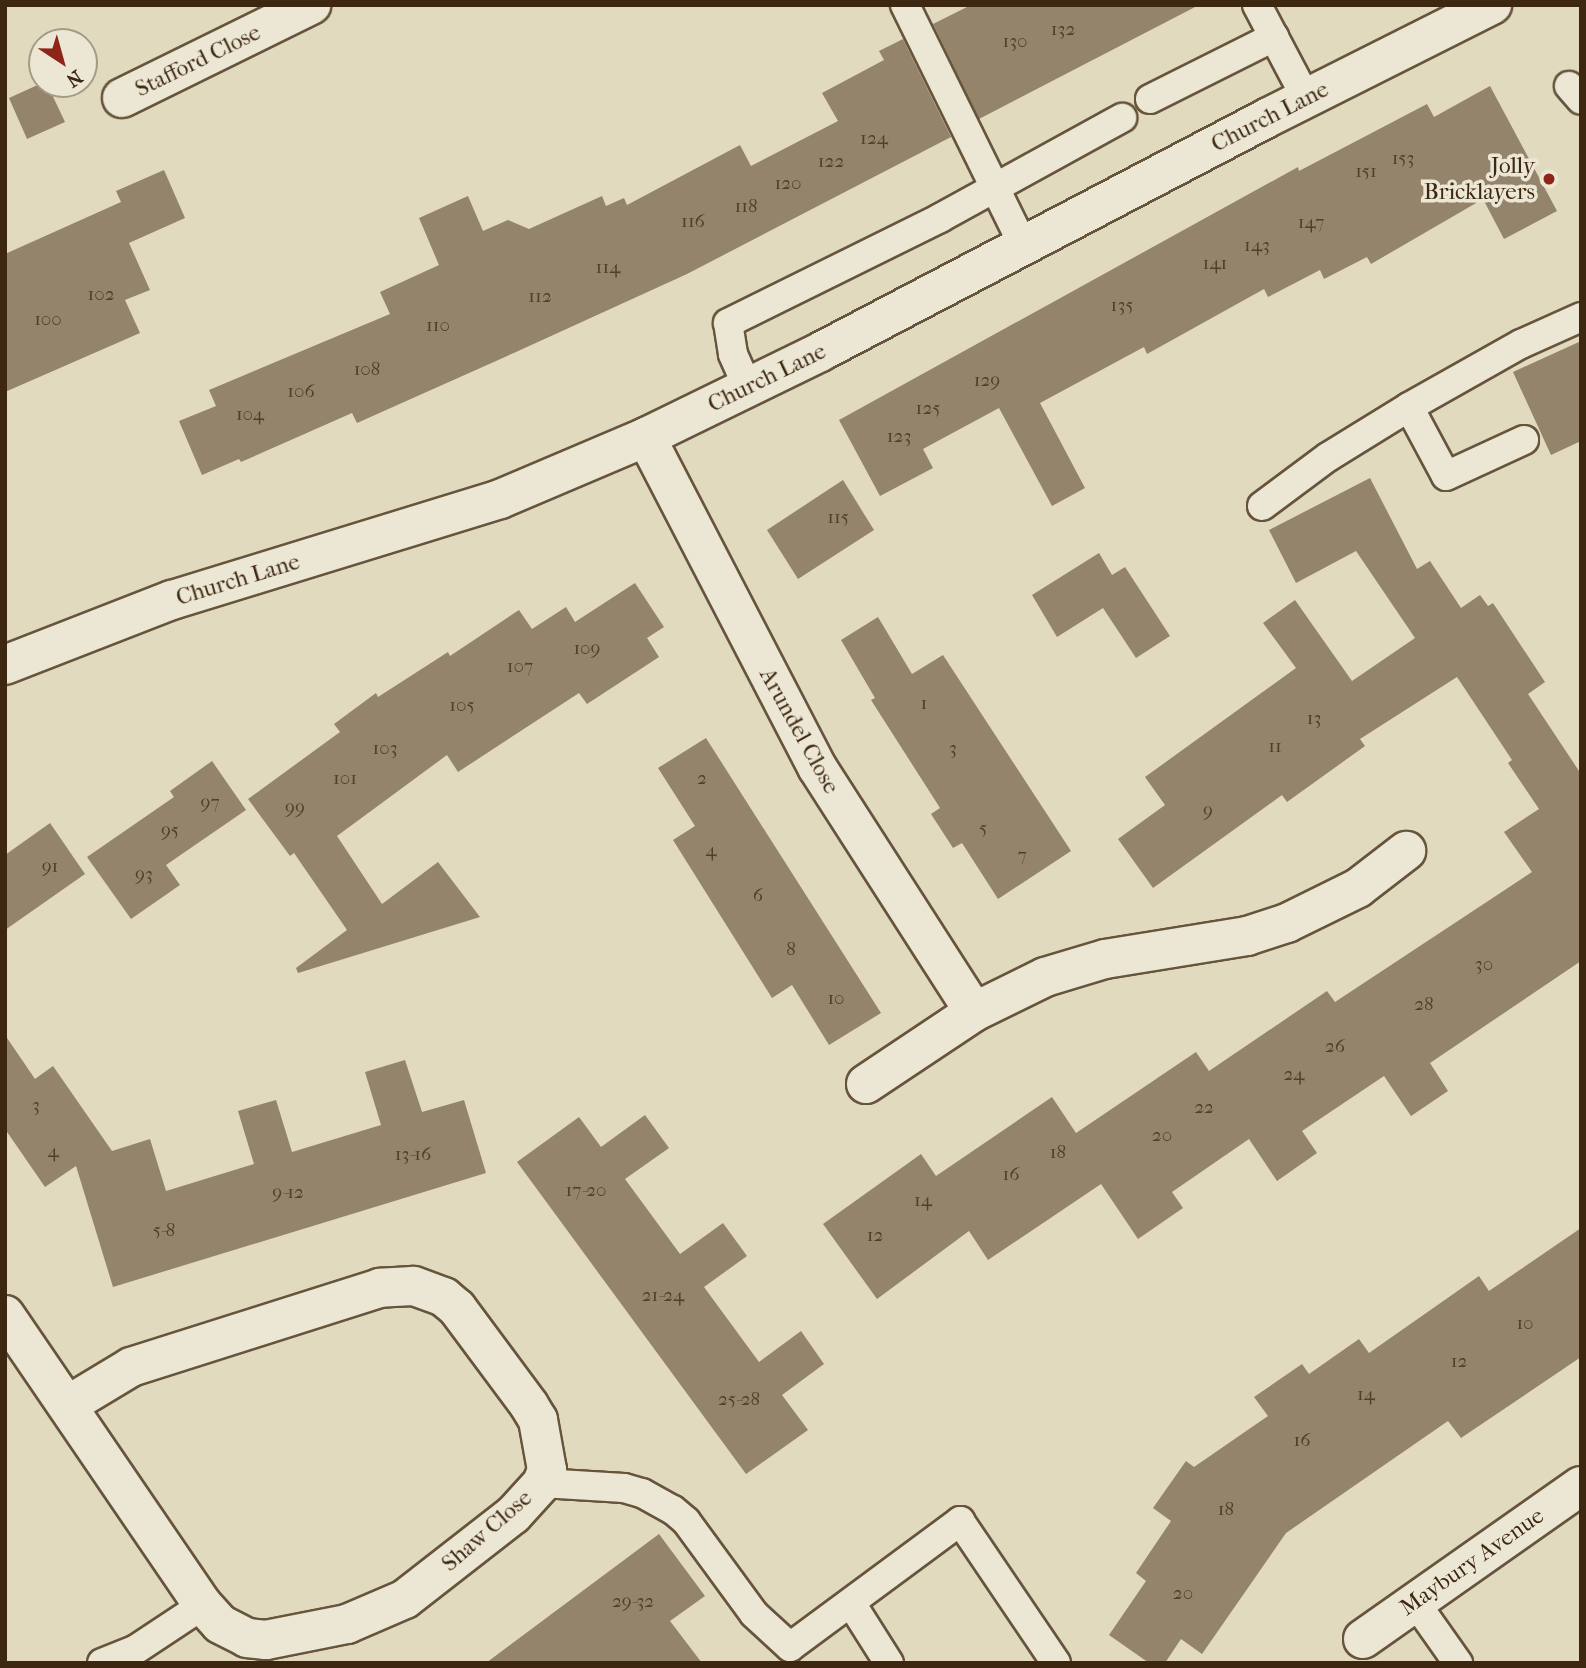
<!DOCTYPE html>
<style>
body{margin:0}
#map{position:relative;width:1586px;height:1668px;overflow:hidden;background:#e2dabf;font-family:"IM FELL French Canon",serif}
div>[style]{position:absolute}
.building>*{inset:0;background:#93846b}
.roads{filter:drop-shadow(2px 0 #67543c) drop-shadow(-2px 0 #67543c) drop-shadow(0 2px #67543c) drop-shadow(0 -2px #67543c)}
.service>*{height:28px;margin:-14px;padding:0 14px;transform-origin:14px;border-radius:14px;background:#ece7d5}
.minor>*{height:38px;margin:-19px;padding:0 19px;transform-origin:19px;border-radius:19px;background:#ece7d5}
.tertiary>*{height:38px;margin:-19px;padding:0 19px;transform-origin:19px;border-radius:19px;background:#ece7d5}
.dots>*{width:19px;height:19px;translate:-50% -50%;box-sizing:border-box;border:4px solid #ece7d5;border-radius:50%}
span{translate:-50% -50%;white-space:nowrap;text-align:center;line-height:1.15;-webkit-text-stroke:7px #ece7d5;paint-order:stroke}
.number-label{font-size:19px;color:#533e27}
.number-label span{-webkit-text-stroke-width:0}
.street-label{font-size:23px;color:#3e2710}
.poi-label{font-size:23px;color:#3e2710}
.right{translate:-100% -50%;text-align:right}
.frame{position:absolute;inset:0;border:7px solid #3e2710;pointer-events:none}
.north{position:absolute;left:28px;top:28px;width:70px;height:70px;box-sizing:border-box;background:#ece7d5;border:2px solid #a69a86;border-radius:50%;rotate:144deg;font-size:19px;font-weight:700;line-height:28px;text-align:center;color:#3e2710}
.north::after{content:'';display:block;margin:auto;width:24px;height:32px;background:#8f2418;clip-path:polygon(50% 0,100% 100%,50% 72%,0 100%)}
</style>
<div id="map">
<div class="building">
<div style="clip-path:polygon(971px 5px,1199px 5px,979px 119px,933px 24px)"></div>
<div style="clip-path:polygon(903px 39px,951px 137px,687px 274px,516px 352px,357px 423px,352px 413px,241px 462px,239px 459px,202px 475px,179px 421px,216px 406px,209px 390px,390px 314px,380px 292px,439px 265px,419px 218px,468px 196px,483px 231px,508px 220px,529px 229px,602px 196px,606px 206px,624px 198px,627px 205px,740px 145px,751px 166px,838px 121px,822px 93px,884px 60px,879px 51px)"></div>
<div style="clip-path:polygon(42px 83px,47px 84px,65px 122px,27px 139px,9px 98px)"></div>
<div style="clip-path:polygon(1490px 86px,1557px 211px,1504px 239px,1483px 199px,1371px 264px,1367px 257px,1324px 279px,1320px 270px,1268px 297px,1264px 289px,1147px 354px,1144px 347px,1040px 403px,1085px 488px,1052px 506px,999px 408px,923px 449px,933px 468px,880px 496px,839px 420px,1298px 167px,1299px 171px,1427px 104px,1434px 117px)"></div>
<div style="clip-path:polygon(164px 170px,185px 218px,129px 243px,150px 290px,125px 300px,140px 333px,5px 392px,5px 254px,121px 202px,116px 191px)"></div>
<div style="clip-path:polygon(1581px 341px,1581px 441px,1551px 455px,1513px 372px)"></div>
<div style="clip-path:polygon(1370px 478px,1417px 569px,1430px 561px,1461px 608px,1480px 595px,1488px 606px,1493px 603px,1545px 682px,1528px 694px,1581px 774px,1581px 961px,1430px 1063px,1448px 1091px,1411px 1116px,1384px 1076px,1302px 1131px,1317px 1153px,1277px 1181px,1249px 1139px,1172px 1192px,1183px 1208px,1138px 1239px,1101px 1184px,988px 1260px,969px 1231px,877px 1299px,823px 1224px,921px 1154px,936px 1176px,1052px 1097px,1076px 1133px,1196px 1052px,1209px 1071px,1327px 991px,1335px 1002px,1532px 872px,1504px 832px,1539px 809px,1508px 763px,1512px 760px,1457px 677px,1360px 739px,1365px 746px,1287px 802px,1282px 795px,1153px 888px,1118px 839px,1165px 805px,1145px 777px,1296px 668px,1263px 623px,1295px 600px,1352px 681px,1415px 638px,1356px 551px,1296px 583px,1269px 530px)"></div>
<div style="clip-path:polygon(843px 480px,874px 530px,798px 579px,767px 530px)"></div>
<div style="clip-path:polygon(1099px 553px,1112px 575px,1125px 567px,1170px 636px,1136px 658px,1103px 608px,1057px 637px,1032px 595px)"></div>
<div style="clip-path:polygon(635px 583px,664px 627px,647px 638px,659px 657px,587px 704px,579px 693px,458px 772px,447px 755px,337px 836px,382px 904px,438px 862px,480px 917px,298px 973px,296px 968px,347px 930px,294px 853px,290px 856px,248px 799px,340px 732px,334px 724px,376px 693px,378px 697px,448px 652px,450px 656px,519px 610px,532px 629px,566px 607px,575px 622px)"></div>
<div style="clip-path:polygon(878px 617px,912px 674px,943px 655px,1071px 851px,998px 899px,962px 843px,953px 848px,931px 814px,940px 808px,871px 700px,875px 698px,841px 640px)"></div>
<div style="clip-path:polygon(706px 738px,881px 1013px,829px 1045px,792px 985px,772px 998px,673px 840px,695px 826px,658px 768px)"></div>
<div style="clip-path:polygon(212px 761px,246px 810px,166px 865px,180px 885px,131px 919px,87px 857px,174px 797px,170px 791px)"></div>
<div style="clip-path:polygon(50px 823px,85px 874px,5px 930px,5px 855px)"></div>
<div style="clip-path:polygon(5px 1035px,35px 1079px,53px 1066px,112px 1151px,150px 1139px,166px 1191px,254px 1164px,238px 1111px,276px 1100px,292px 1152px,381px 1125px,365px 1072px,405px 1060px,422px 1112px,464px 1100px,486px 1173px,113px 1287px,76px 1166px,45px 1187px,5px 1129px)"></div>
<div style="clip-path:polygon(645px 1115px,669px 1148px,625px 1179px,680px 1254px,723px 1223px,747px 1256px,704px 1287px,759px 1362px,801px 1331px,824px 1364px,782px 1395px,808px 1430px,746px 1474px,517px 1162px,579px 1117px,601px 1147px)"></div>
<div style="clip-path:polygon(1581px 1228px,1581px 1357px,1461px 1438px,1448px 1421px,1286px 1533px,1202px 1654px,1181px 1639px,1165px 1663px,1149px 1663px,1109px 1635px,1146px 1581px,1136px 1573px,1171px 1521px,1153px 1508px,1186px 1461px,1194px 1467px,1268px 1416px,1254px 1397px,1302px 1364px,1309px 1374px,1359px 1339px,1369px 1353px,1479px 1276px,1489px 1291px)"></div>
<div style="clip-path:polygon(659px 1534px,705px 1596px,670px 1621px,702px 1663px,486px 1663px)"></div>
</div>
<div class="roads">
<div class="service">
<div style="left:905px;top:5px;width:267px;rotate:63.8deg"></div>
<div style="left:1257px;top:5px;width:105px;rotate:62.2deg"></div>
<div style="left:1569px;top:86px;width:18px;rotate:49deg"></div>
<div style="left:1150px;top:99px;width:139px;rotate:-26.6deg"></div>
<div style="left:748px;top:388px;width:37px;rotate:-114deg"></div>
<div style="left:733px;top:354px;width:31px;rotate:-99deg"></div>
<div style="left:728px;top:323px;width:237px;rotate:-26.3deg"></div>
<div style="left:940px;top:218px;width:208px;rotate:-28.8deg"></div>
<div style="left:1409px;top:407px;width:78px;rotate:61.8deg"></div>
<div style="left:1446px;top:476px;width:86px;rotate:-24.8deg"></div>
<div style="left:1262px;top:506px;width:82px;rotate:-36.6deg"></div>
<div style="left:1328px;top:457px;width:95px;rotate:-31.7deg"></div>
<div style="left:1409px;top:407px;width:129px;rotate:-29.4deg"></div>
<div style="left:1521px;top:344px;width:66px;rotate:-24.2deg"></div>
<div style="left:542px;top:1483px;width:82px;rotate:3.5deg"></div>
<div style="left:624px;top:1488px;width:19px;rotate:16deg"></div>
<div style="left:642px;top:1493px;width:35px;rotate:29deg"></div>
<div style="left:673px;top:1510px;width:17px;rotate:40deg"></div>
<div style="left:686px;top:1521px;width:115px;rotate:53.8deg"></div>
<div style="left:754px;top:1614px;width:49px;rotate:42.5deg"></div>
<div style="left:790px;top:1647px;width:212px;rotate:-36.5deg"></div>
<div style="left:960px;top:1521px;width:171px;rotate:55.9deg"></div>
<div style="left:1415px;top:1602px;width:75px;rotate:54.8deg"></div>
<div style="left:851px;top:1603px;width:71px;rotate:57.7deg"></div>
<div style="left:102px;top:1663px;width:35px;rotate:-22deg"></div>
<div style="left:135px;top:1650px;width:82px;rotate:-33.5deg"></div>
</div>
<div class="minor">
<div style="left:122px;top:98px;width:211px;rotate:-26.2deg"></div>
<div style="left:646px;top:437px;width:372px;rotate:62.6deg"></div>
<div style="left:817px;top:767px;width:291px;rotate:57.3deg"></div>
<div style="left:866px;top:1084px;width:130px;rotate:-33.7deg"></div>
<div style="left:974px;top:1012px;width:79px;rotate:-26.2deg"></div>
<div style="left:1045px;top:977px;width:63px;rotate:-16.7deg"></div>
<div style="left:1105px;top:959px;width:144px;rotate:-9.2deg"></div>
<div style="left:1247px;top:936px;width:42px;rotate:-18deg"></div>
<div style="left:1287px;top:923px;width:79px;rotate:-26.2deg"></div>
<div style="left:1358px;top:888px;width:61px;rotate:-37.6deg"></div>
<div style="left:5px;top:1315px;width:351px;rotate:55.7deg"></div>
<div style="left:203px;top:1605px;width:25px;rotate:48deg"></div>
<div style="left:220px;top:1624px;width:30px;rotate:27deg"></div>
<div style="left:247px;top:1638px;width:19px;rotate:6deg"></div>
<div style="left:266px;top:1640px;width:83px;rotate:-11.2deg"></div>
<div style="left:347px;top:1624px;width:63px;rotate:-23.3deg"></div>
<div style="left:405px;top:1599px;width:137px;rotate:-37.9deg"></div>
<div style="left:513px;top:1515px;width:43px;rotate:-47.8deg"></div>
<div style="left:542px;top:1483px;width:14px;rotate:-69deg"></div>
<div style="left:547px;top:1470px;width:51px;rotate:-100.2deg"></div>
<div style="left:538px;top:1420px;width:17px;rotate:-121deg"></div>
<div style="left:529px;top:1405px;width:121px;rotate:-126.6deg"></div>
<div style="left:457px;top:1308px;width:17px;rotate:-140deg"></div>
<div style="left:444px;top:1297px;width:33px;rotate:-160deg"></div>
<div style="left:413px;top:1286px;width:33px;rotate:177deg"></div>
<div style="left:380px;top:1288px;width:261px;rotate:162.4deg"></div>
<div style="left:131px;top:1367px;width:74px;rotate:148.9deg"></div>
<div style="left:1363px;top:1639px;width:266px;rotate:-35.1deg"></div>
</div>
<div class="tertiary">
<div style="left:5px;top:665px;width:179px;rotate:-21.3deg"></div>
<div style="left:172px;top:600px;width:343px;rotate:-17.1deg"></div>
<div style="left:500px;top:499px;width:159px;rotate:-23deg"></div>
<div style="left:646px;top:437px;width:194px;rotate:-26deg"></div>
<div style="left:820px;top:352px;width:505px;rotate:-27.63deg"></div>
<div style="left:1267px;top:118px;width:252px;rotate:-26.7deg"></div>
</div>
</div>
<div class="dots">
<div style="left:1549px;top:179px;background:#8f2418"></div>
</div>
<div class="number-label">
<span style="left:1063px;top:30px">132</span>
<span style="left:1015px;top:42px">130</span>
<span style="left:874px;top:139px">124</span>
<span style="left:1403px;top:159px">153</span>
<span style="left:831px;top:162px">122</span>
<span style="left:1366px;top:172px">151</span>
<span style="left:788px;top:184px">120</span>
<span style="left:746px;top:207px">118</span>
<span style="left:693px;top:222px">116</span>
<span style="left:1311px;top:223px">147</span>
<span style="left:1257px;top:246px">143</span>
<span style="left:1215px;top:264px">141</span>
<span style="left:608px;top:268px">114</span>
<span style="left:101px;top:295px">102</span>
<span style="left:540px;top:297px">112</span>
<span style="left:1122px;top:306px">135</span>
<span style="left:48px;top:320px">100</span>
<span style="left:438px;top:326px">110</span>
<span style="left:367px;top:370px">108</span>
<span style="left:987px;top:381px">129</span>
<span style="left:301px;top:392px">106</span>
<span style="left:928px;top:409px">125</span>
<span style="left:250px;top:415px">104</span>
<span style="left:899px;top:437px">123</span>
<span style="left:838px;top:518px">115</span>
<span style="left:587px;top:649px">109</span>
<span style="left:520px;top:667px">107</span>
<span style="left:924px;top:704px">1</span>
<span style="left:462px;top:706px">105</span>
<span style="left:1314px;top:719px">13</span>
<span style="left:1275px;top:747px">11</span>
<span style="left:385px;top:749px">103</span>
<span style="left:953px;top:749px">3</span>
<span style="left:345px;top:779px">101</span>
<span style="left:702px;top:779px">2</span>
<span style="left:210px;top:803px">97</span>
<span style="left:295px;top:808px">99</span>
<span style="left:1208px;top:811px">9</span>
<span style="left:983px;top:829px">5</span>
<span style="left:170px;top:831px">95</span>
<span style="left:711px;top:851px">4</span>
<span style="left:1022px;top:856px">7</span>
<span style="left:50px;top:867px">91</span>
<span style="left:144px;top:875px">93</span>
<span style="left:758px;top:896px">6</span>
<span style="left:791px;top:950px">8</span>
<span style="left:1484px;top:965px">30</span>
<span style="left:836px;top:999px">10</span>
<span style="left:1424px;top:1005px">28</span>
<span style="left:1335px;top:1047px">26</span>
<span style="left:1294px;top:1075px">24</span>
<span style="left:36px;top:1106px">3</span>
<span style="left:1204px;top:1108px">22</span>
<span style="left:1162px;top:1136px">20</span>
<span style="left:53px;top:1152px">4</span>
<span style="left:1058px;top:1153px">18</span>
<span style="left:413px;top:1155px">13-16</span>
<span style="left:1011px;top:1175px">16</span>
<span style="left:586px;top:1191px">17-20</span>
<span style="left:288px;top:1193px">9-12</span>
<span style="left:923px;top:1201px">14</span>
<span style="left:164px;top:1231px">5-8</span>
<span style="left:875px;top:1236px">12</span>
<span style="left:663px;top:1296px">21-24</span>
<span style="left:1525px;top:1324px">10</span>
<span style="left:1459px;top:1362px">12</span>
<span style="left:1366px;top:1395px">14</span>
<span style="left:739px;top:1400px">25-28</span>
<span style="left:1302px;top:1441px">16</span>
<span style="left:1226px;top:1510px">18</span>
<span style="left:1183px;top:1594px">20</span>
<span style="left:633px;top:1602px">29-32</span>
</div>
<div class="street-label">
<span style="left:198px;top:61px;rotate:-26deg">Stafford Close</span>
<span style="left:1270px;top:117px;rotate:-27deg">Church Lane</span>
<span style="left:767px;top:378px;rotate:-26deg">Church Lane</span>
<span style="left:238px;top:580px;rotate:-17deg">Church Lane</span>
<span style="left:799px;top:731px;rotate:61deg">Arundel Close</span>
<span style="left:487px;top:1531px;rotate:-41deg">Shaw Close</span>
<span style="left:1472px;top:1562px;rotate:-35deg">Maybury Avenue</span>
</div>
<div class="poi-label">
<span class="right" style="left:1535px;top:179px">Jolly<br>Bricklayers</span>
</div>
<div class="frame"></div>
<div class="north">N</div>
</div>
